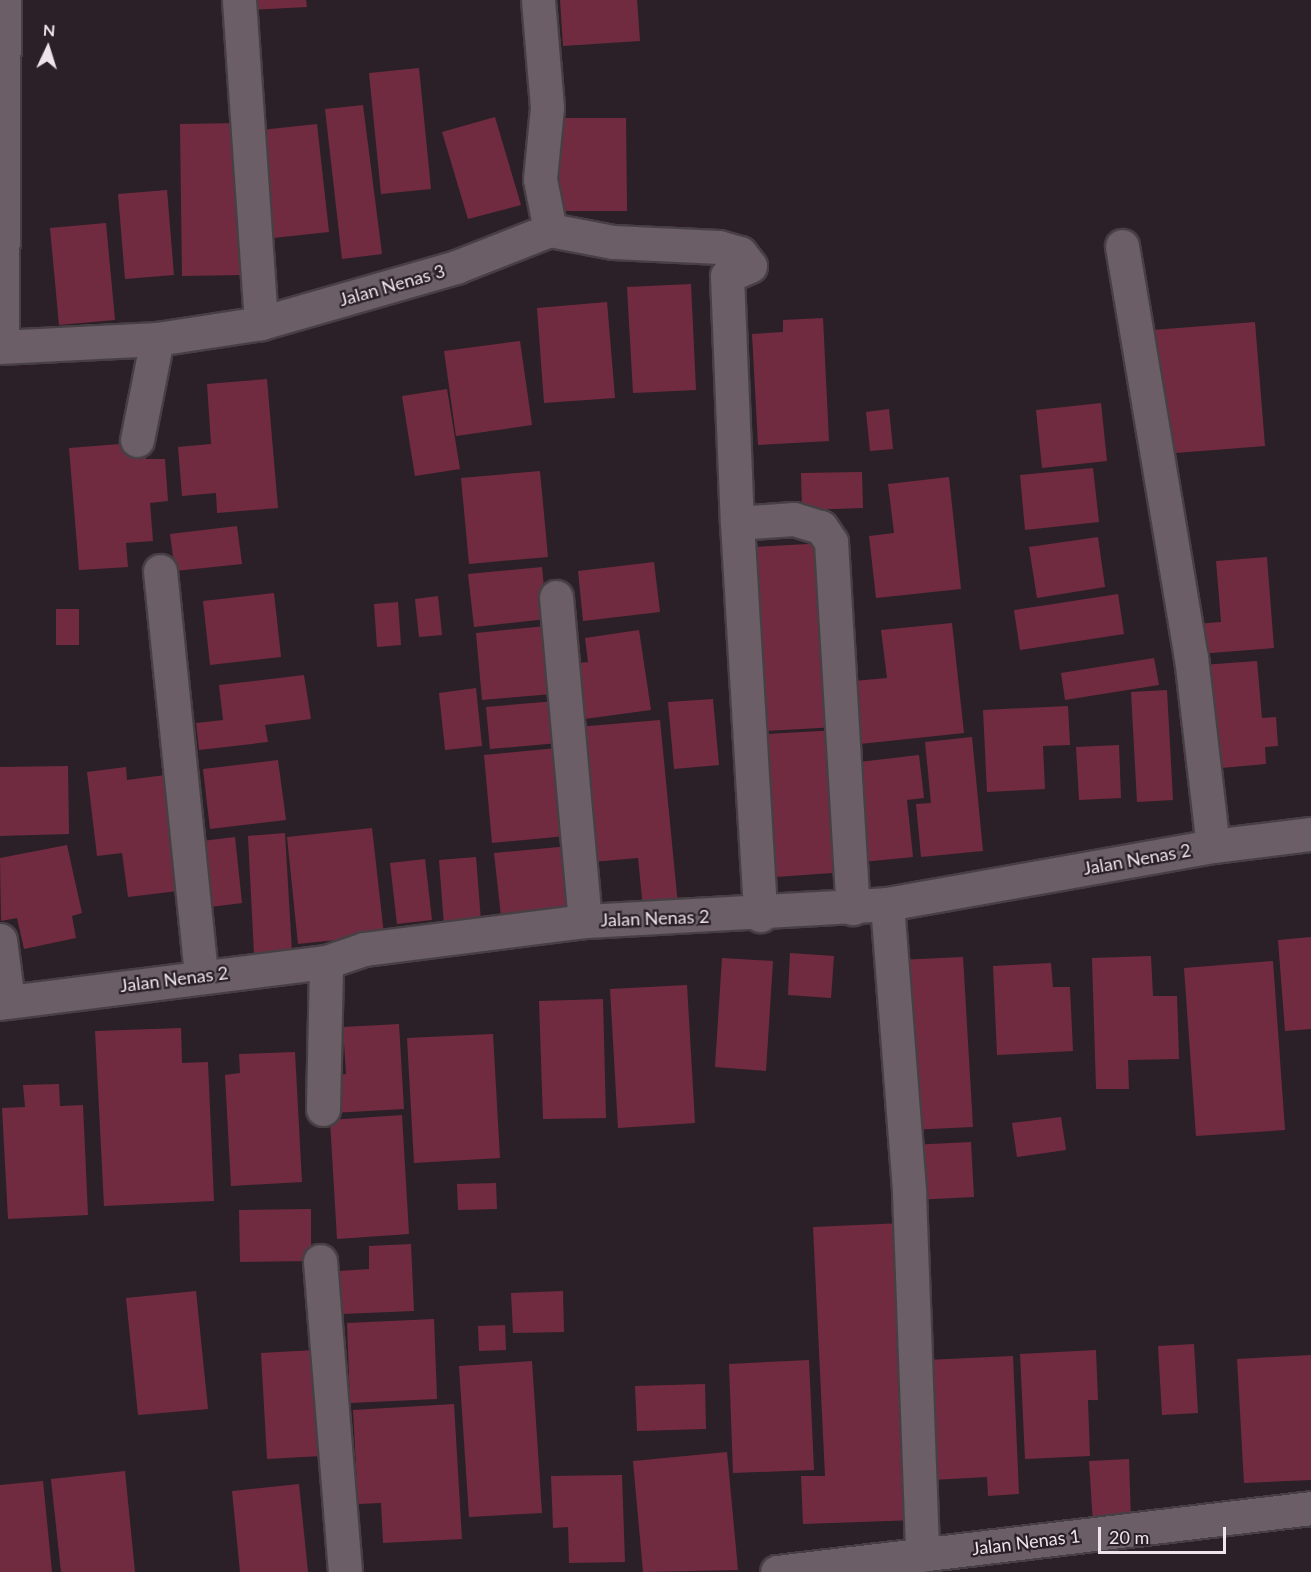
<!DOCTYPE html>
<style>
body{margin:0}
#map{position:relative;width:1311px;height:1572px;overflow:hidden;background:#2b2027;font-family:Lato,sans-serif}
div>[style]{position:absolute}
.building>*{inset:0;background:#712b40}
.roads{filter:drop-shadow(2px 0 #473f44) drop-shadow(-2px 0 #473f44) drop-shadow(0 2px #473f44) drop-shadow(0 -2px #473f44)}
.minor>*{height:33px;margin:-16.5px;padding:0 16.5px;transform-origin:16.5px;border-radius:16.5px;background:#6b5e66}
span{translate:-50% -50%;white-space:nowrap;text-align:center;line-height:1.15;-webkit-text-stroke:4.5px #2b2027;paint-order:stroke}
.street-label{font-size:18px;color:#ede5ea}
.north{position:absolute;left:18px;top:18px;width:60px;height:60px;-webkit-text-stroke:4px #2b2027;paint-order:stroke;rotate:4deg;font-size:16px;font-weight:700;line-height:24px;text-align:center;color:#ede5ea}
.north::after{content:'';display:block;margin:auto;width:21px;height:27px;background:#ede5ea;clip-path:polygon(50% 0,100% 100%,50% 72%,0 100%)}
.scale{position:absolute;left:1098px;top:1527px;width:128px;height:27px;box-sizing:border-box;border:3px solid #ede5ea;border-top:0;padding-left:8px;font-size:18px;line-height:21px;white-space:nowrap;color:#ede5ea;-webkit-text-stroke:4px #2b2027;paint-order:stroke}
</style>
<div id="map">
<div class="building">
<div style="clip-path:polygon(248px 0,306px 0,307px 7px,249px 10px)"></div>
<div style="clip-path:polygon(560px 0,637px 0,640px 41px,563px 46px)"></div>
<div style="clip-path:polygon(419px 68px,431px 189px,381px 194px,369px 73px)"></div>
<div style="clip-path:polygon(363px 105px,382px 254px,342px 259px,325px 109px)"></div>
<div style="clip-path:polygon(495px 117px,521px 205px,468px 219px,442px 132px)"></div>
<div style="clip-path:polygon(557px 118px,626px 118px,627px 211px,557px 211px)"></div>
<div style="clip-path:polygon(241px 123px,242px 275px,182px 276px,180px 124px)"></div>
<div style="clip-path:polygon(317px 124px,329px 232px,264px 239px,252px 131px)"></div>
<div style="clip-path:polygon(167px 190px,174px 275px,125px 279px,118px 194px)"></div>
<div style="clip-path:polygon(106px 223px,115px 320px,59px 325px,50px 228px)"></div>
<div style="clip-path:polygon(691px 284px,696px 390px,633px 393px,627px 287px)"></div>
<div style="clip-path:polygon(607px 302px,615px 398px,544px 403px,537px 308px)"></div>
<div style="clip-path:polygon(823px 318px,829px 441px,758px 445px,752px 334px,783px 332px,783px 320px)"></div>
<div style="clip-path:polygon(1255px 322px,1265px 446px,1163px 454px,1153px 330px)"></div>
<div style="clip-path:polygon(520px 341px,532px 425px,456px 436px,444px 351px)"></div>
<div style="clip-path:polygon(267px 379px,278px 508px,217px 513px,216px 493px,182px 496px,178px 447px,211px 444px,207px 384px)"></div>
<div style="clip-path:polygon(447px 389px,460px 469px,415px 476px,402px 396px)"></div>
<div style="clip-path:polygon(1101px 403px,1107px 461px,1042px 468px,1036px 410px)"></div>
<div style="clip-path:polygon(889px 409px,893px 449px,870px 451px,866px 412px)"></div>
<div style="clip-path:polygon(145px 442px,146px 459px,165px 459px,168px 501px,150px 503px,153px 541px,126px 543px,128px 567px,79px 570px,69px 448px)"></div>
<div style="clip-path:polygon(1093px 468px,1099px 522px,1025px 530px,1020px 475px)"></div>
<div style="clip-path:polygon(540px 471px,548px 557px,469px 564px,461px 478px)"></div>
<div style="clip-path:polygon(862px 472px,863px 508px,802px 510px,801px 473px)"></div>
<div style="clip-path:polygon(949px 477px,961px 589px,876px 598px,869px 536px,894px 533px,888px 484px)"></div>
<div style="clip-path:polygon(237px 526px,242px 564px,175px 571px,170px 534px)"></div>
<div style="clip-path:polygon(1098px 537px,1105px 587px,1037px 598px,1029px 547px)"></div>
<div style="clip-path:polygon(826px 543px,837px 727px,765px 731px,754px 547px)"></div>
<div style="clip-path:polygon(1267px 557px,1274px 648px,1198px 654px,1196px 624px,1221px 622px,1216px 561px)"></div>
<div style="clip-path:polygon(654px 562px,660px 612px,583px 621px,578px 571px)"></div>
<div style="clip-path:polygon(542px 567px,547px 619px,474px 627px,468px 574px)"></div>
<div style="clip-path:polygon(274px 593px,281px 657px,210px 665px,203px 601px)"></div>
<div style="clip-path:polygon(1118px 594px,1124px 634px,1020px 650px,1014px 610px)"></div>
<div style="clip-path:polygon(438px 596px,442px 635px,419px 637px,415px 599px)"></div>
<div style="clip-path:polygon(398px 602px,401px 645px,377px 647px,374px 604px)"></div>
<div style="clip-path:polygon(56px 609px,79px 609px,79px 645px,56px 645px)"></div>
<div style="clip-path:polygon(952px 623px,964px 733px,860px 744px,854px 681px,887px 678px,881px 630px)"></div>
<div style="clip-path:polygon(546px 626px,552px 694px,482px 700px,476px 633px)"></div>
<div style="clip-path:polygon(639px 630px,651px 710px,577px 720px,570px 664px,588px 662px,585px 638px)"></div>
<div style="clip-path:polygon(1154px 658px,1159px 685px,1065px 700px,1061px 673px)"></div>
<div style="clip-path:polygon(1257px 661px,1262px 718px,1276px 717px,1278px 746px,1265px 747px,1266px 764px,1210px 769px,1202px 665px)"></div>
<div style="clip-path:polygon(304px 675px,311px 719px,265px 725px,268px 742px,199px 750px,196px 723px,223px 720px,219px 685px)"></div>
<div style="clip-path:polygon(476px 688px,482px 746px,445px 750px,439px 693px)"></div>
<div style="clip-path:polygon(1167px 690px,1173px 800px,1137px 802px,1131px 692px)"></div>
<div style="clip-path:polygon(713px 699px,719px 765px,674px 769px,668px 702px)"></div>
<div style="clip-path:polygon(556px 701px,559px 743px,490px 749px,486px 707px)"></div>
<div style="clip-path:polygon(1068px 706px,1070px 745px,1043px 746px,1045px 789px,987px 792px,983px 710px)"></div>
<div style="clip-path:polygon(660px 720px,678px 905px,643px 908px,638px 858px,591px 862px,577px 727px)"></div>
<div style="clip-path:polygon(837px 730px,846px 872px,776px 877px,767px 734px)"></div>
<div style="clip-path:polygon(972px 737px,983px 851px,921px 857px,916px 804px,931px 803px,925px 742px)"></div>
<div style="clip-path:polygon(1119px 745px,1121px 798px,1079px 800px,1076px 747px)"></div>
<div style="clip-path:polygon(557px 748px,566px 836px,492px 843px,484px 755px)"></div>
<div style="clip-path:polygon(919px 755px,924px 798px,907px 800px,913px 857px,862px 862px,851px 763px)"></div>
<div style="clip-path:polygon(278px 760px,286px 820px,210px 829px,203px 769px)"></div>
<div style="clip-path:polygon(68px 766px,69px 834px,0 836px,0 767px)"></div>
<div style="clip-path:polygon(126px 767px,127px 780px,173px 774px,186px 890px,128px 897px,122px 853px,97px 856px,87px 772px)"></div>
<div style="clip-path:polygon(372px 828px,384px 935px,298px 944px,287px 837px)"></div>
<div style="clip-path:polygon(285px 833px,292px 952px,254px 954px,248px 836px)"></div>
<div style="clip-path:polygon(235px 837px,242px 903px,202px 908px,194px 842px)"></div>
<div style="clip-path:polygon(67px 845px,82px 913px,72px 916px,76px 938px,24px 949px,17px 918px,1px 921px,0 858px)"></div>
<div style="clip-path:polygon(570px 846px,577px 917px,502px 925px,494px 853px)"></div>
<div style="clip-path:polygon(476px 857px,481px 921px,444px 925px,439px 860px)"></div>
<div style="clip-path:polygon(425px 859px,432px 920px,397px 924px,390px 863px)"></div>
<div style="clip-path:polygon(1311px 937px,1311px 1029px,1285px 1031px,1278px 940px)"></div>
<div style="clip-path:polygon(790px 953px,834px 956px,831px 998px,788px 995px)"></div>
<div style="clip-path:polygon(1151px 956px,1153px 996px,1177px 996px,1179px 1059px,1128px 1060px,1129px 1089px,1096px 1089px,1092px 958px)"></div>
<div style="clip-path:polygon(963px 957px,973px 1127px,908px 1130px,898px 960px)"></div>
<div style="clip-path:polygon(722px 958px,773px 961px,766px 1071px,715px 1067px)"></div>
<div style="clip-path:polygon(1273px 961px,1285px 1130px,1196px 1136px,1184px 968px)"></div>
<div style="clip-path:polygon(1051px 963px,1053px 987px,1070px 987px,1073px 1051px,997px 1055px,993px 966px)"></div>
<div style="clip-path:polygon(687px 985px,695px 1123px,618px 1128px,610px 989px)"></div>
<div style="clip-path:polygon(603px 999px,606px 1118px,543px 1119px,539px 1001px)"></div>
<div style="clip-path:polygon(399px 1024px,404px 1109px,332px 1113px,330px 1075px,346px 1074px,343px 1027px)"></div>
<div style="clip-path:polygon(181px 1028px,182px 1063px,208px 1062px,214px 1201px,104px 1206px,95px 1031px)"></div>
<div style="clip-path:polygon(493px 1034px,500px 1158px,414px 1163px,407px 1038px)"></div>
<div style="clip-path:polygon(295px 1052px,302px 1182px,231px 1186px,225px 1075px,240px 1073px,239px 1054px)"></div>
<div style="clip-path:polygon(59px 1084px,60px 1106px,83px 1105px,88px 1215px,8px 1219px,2px 1108px,25px 1107px,23px 1085px)"></div>
<div style="clip-path:polygon(402px 1115px,409px 1234px,337px 1239px,330px 1120px)"></div>
<div style="clip-path:polygon(1061px 1117px,1066px 1150px,1017px 1157px,1012px 1123px)"></div>
<div style="clip-path:polygon(971px 1142px,974px 1197px,914px 1200px,911px 1145px)"></div>
<div style="clip-path:polygon(496px 1183px,497px 1209px,458px 1210px,457px 1184px)"></div>
<div style="clip-path:polygon(311px 1209px,311px 1261px,240px 1262px,239px 1210px)"></div>
<div style="clip-path:polygon(904px 1223px,917px 1520px,803px 1524px,801px 1476px,825px 1476px,813px 1227px)"></div>
<div style="clip-path:polygon(411px 1244px,414px 1311px,341px 1314px,339px 1271px,369px 1269px,369px 1246px)"></div>
<div style="clip-path:polygon(196px 1291px,208px 1409px,138px 1415px,126px 1298px)"></div>
<div style="clip-path:polygon(563px 1291px,564px 1332px,513px 1333px,511px 1293px)"></div>
<div style="clip-path:polygon(434px 1319px,437px 1399px,350px 1403px,347px 1323px)"></div>
<div style="clip-path:polygon(505px 1325px,506px 1350px,479px 1351px,478px 1326px)"></div>
<div style="clip-path:polygon(1194px 1344px,1198px 1413px,1162px 1415px,1158px 1346px)"></div>
<div style="clip-path:polygon(315px 1350px,321px 1456px,267px 1459px,261px 1353px)"></div>
<div style="clip-path:polygon(1096px 1350px,1098px 1400px,1088px 1400px,1090px 1456px,1025px 1459px,1020px 1354px)"></div>
<div style="clip-path:polygon(1311px 1355px,1311px 1480px,1244px 1483px,1237px 1359px)"></div>
<div style="clip-path:polygon(1013px 1356px,1019px 1494px,988px 1496px,987px 1477px,932px 1480px,926px 1360px)"></div>
<div style="clip-path:polygon(809px 1360px,814px 1470px,733px 1473px,729px 1364px)"></div>
<div style="clip-path:polygon(532px 1361px,542px 1513px,469px 1517px,459px 1366px)"></div>
<div style="clip-path:polygon(705px 1384px,706px 1429px,637px 1431px,635px 1386px)"></div>
<div style="clip-path:polygon(454px 1404px,462px 1539px,383px 1543px,381px 1503px,358px 1504px,353px 1410px)"></div>
<div style="clip-path:polygon(727px 1452px,738px 1570px,643px 1572px,633px 1461px)"></div>
<div style="clip-path:polygon(1129px 1459px,1131px 1521px,1093px 1523px,1089px 1461px)"></div>
<div style="clip-path:polygon(125px 1471px,135px 1572px,61px 1572px,51px 1479px)"></div>
<div style="clip-path:polygon(622px 1475px,625px 1562px,569px 1563px,568px 1527px,553px 1528px,551px 1476px)"></div>
<div style="clip-path:polygon(43px 1481px,52px 1572px,0 1572px,0 1485px)"></div>
<div style="clip-path:polygon(299px 1484px,308px 1572px,240px 1572px,232px 1491px)"></div>
</div>
<div class="roads">
<div class="minor">
<div style="left:239px;top:0;width:324px;rotate:86.1deg"></div>
<div style="left:550px;top:230px;width:64px;rotate:10.8deg"></div>
<div style="left:613px;top:242px;width:106px;rotate:2.7deg"></div>
<div style="left:719px;top:247px;width:22px;rotate:16deg"></div>
<div style="left:740px;top:253px;width:16px;rotate:52deg"></div>
<div style="left:750px;top:266px;width:25px;rotate:157deg"></div>
<div style="left:727px;top:276px;width:247px;rotate:87.7deg"></div>
<div style="left:737px;top:523px;width:57px;rotate:-4deg"></div>
<div style="left:794px;top:519px;width:28px;rotate:17deg"></div>
<div style="left:821px;top:527px;width:18px;rotate:56deg"></div>
<div style="left:831px;top:542px;width:367px;rotate:86.6deg"></div>
<div style="left:1122px;top:246px;width:417px;rotate:80.5deg"></div>
<div style="left:1191px;top:657px;width:190px;rotate:83.4deg"></div>
<div style="left:2px;top:346px;width:346px;rotate:-89.7deg"></div>
<div style="left:0;top:347px;width:157px;rotate:-2.9deg"></div>
<div style="left:157px;top:339px;width:105px;rotate:-8.7deg"></div>
<div style="left:261px;top:323px;width:203px;rotate:-16deg"></div>
<div style="left:456px;top:267px;width:101px;rotate:-21.5deg"></div>
<div style="left:550px;top:230px;width:52px;rotate:-101.1deg"></div>
<div style="left:540px;top:179px;width:72px;rotate:-84.4deg"></div>
<div style="left:547px;top:107px;width:107px;rotate:-94.8deg"></div>
<div style="left:137px;top:440px;width:103px;rotate:-78.8deg"></div>
<div style="left:737px;top:523px;width:393px;rotate:86.6deg"></div>
<div style="left:160px;top:571px;width:406px;rotate:84.2deg"></div>
<div style="left:556px;top:597px;width:325px;rotate:84.9deg"></div>
<div style="left:887px;top:904px;width:290px;rotate:85.6deg"></div>
<div style="left:909px;top:1193px;width:362px;rotate:87.9deg"></div>
<div style="left:0;top:940px;width:62px;rotate:82.5deg"></div>
<div style="left:0;top:1003px;width:329px;rotate:-7.2deg"></div>
<div style="left:326px;top:962px;width:40px;rotate:-18.9deg"></div>
<div style="left:364px;top:949px;width:223px;rotate:-7.2deg"></div>
<div style="left:585px;top:921px;width:302px;rotate:-3.2deg"></div>
<div style="left:887px;top:904px;width:331px;rotate:-10.1deg"></div>
<div style="left:1213px;top:846px;width:99px;rotate:-7deg"></div>
<div style="left:323px;top:1109px;width:147px;rotate:-88.8deg"></div>
<div style="left:320px;top:1261px;width:312px;rotate:85.4deg"></div>
<div style="left:777px;top:1572px;width:538px;rotate:-6.83deg"></div>
</div>
</div>
<div class="street-label">
<span style="left:392px;top:285px;rotate:-16deg">Jalan Nenas 3</span>
<span style="left:1137px;top:859px;rotate:-10deg">Jalan Nenas 2</span>
<span style="left:655px;top:918px;rotate:-2deg">Jalan Nenas 2</span>
<span style="left:174px;top:979px;rotate:-7deg">Jalan Nenas 2</span>
<span style="left:1026px;top:1542px;rotate:-7deg">Jalan Nenas 1</span>
</div>
<div class="north">N</div>
<div class="scale">20 m</div>
</div>
